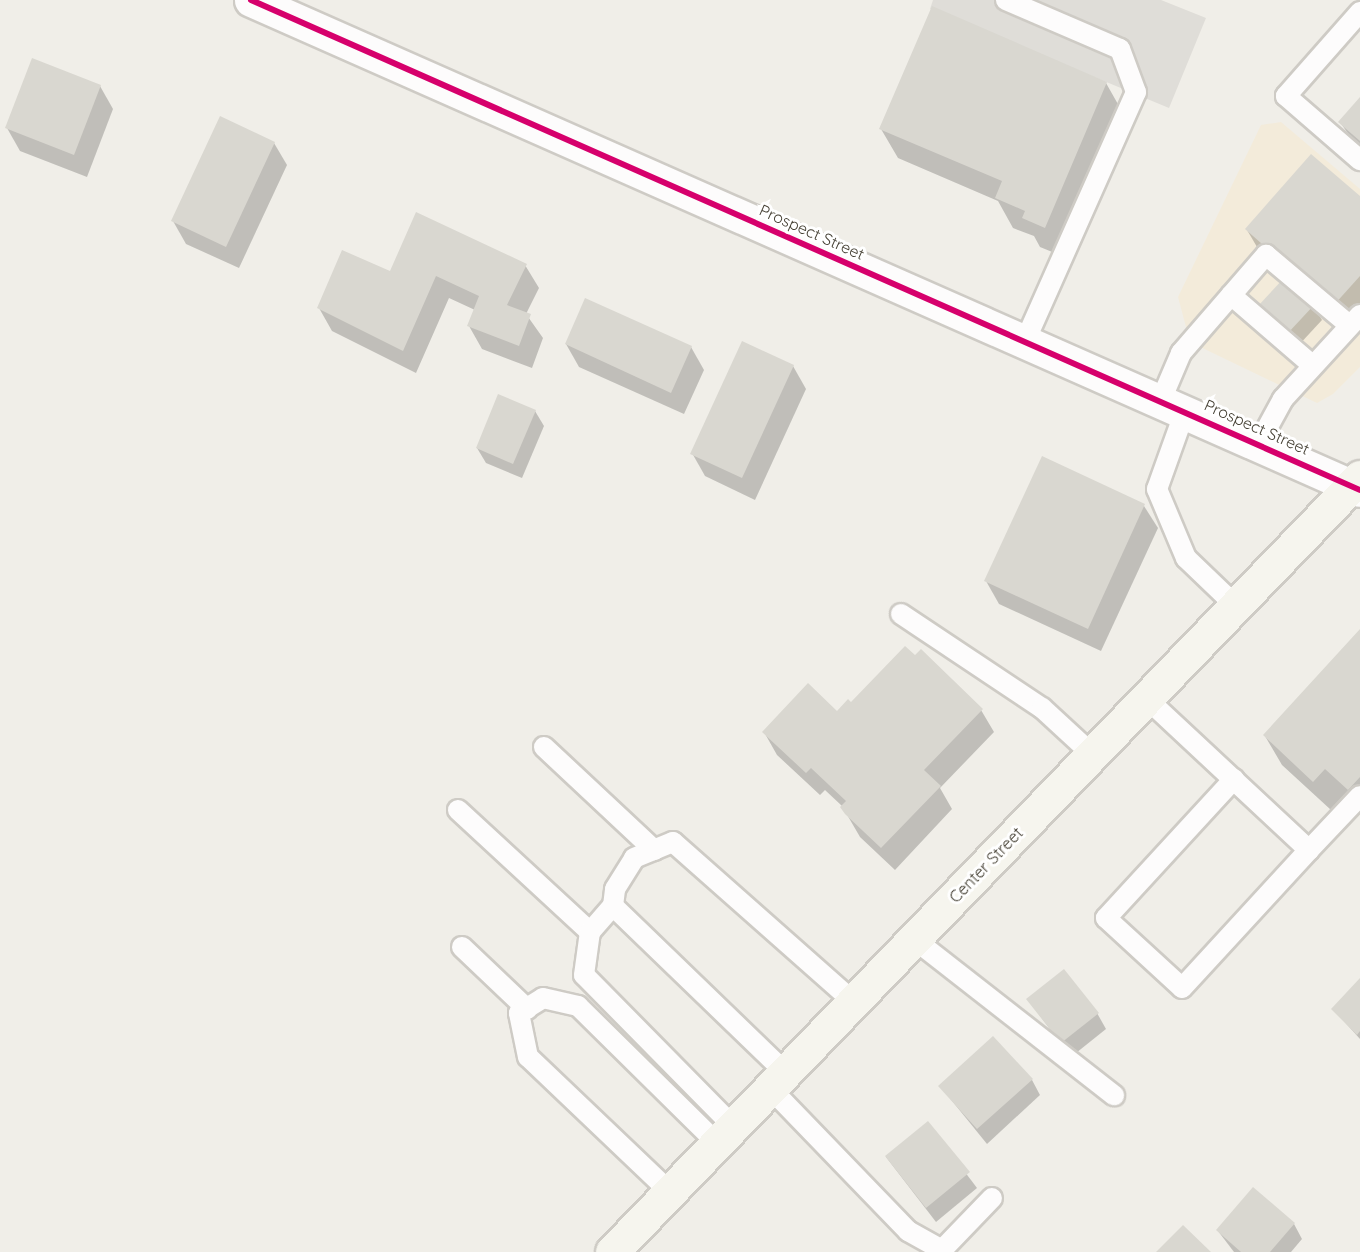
<!DOCTYPE html>
<style>
body{margin:0}
#map{position:relative;width:1360px;height:1252px;overflow:hidden;background:#f0eee8;font-family:Quicksand,sans-serif}
div>[style]{position:absolute}
.commercial>*{inset:0;background:#f3ebda}
.parking>*{inset:0;background:#dfddd8}
.shadow>*{inset:0;background:#0003}
.building>*{inset:0;background:#d9d7d0}
.roads{filter:drop-shadow(2px 0 #cecbc5) drop-shadow(-2px 0 #cecbc5) drop-shadow(0 2px #cecbc5) drop-shadow(0 -2px #cecbc5)}
.service>*{height:20px;margin:-10px;padding:0 10px;transform-origin:10px;border-radius:10px;background:#fdfcfc}
.minor>*{height:33px;margin:-16.5px;padding:0 16.5px;transform-origin:16.5px;border-radius:16.5px;background:#fdfcfc}
.secondary>*{height:33px;margin:-16.5px;padding:0 16.5px;transform-origin:16.5px;border-radius:16.5px;background:#f6f5ee}
.cycleway>*{height:6px;margin:-3px;padding:0 3px;transform-origin:3px;border-radius:3px;background:#d6006c}
span{translate:-50% -50%;white-space:nowrap;text-align:center;line-height:1.15;-webkit-text-stroke:6px #fff;paint-order:stroke}
.street-label{font-size:16px;color:#454034}
</style>
<div id="map">
<div class="commercial">
<div style="clip-path:polygon(1281px 122px,1360px 189px,1360px 367px,1333px 394px,1317px 403px,1190px 342px,1178px 297px,1261px 125px)"></div>
</div>
<div class="parking">
<div style="clip-path:polygon(933px 0,1161px 0,1206px 18px,1169px 108px,930px 9px)"></div>
</div>
<div class="shadow">
<div style="clip-path:polygon(1106px 83px,1123px 113px,1062px 256px,1040px 247px,1034px 236px,1013px 228px,998px 201px,898px 158px,881px 129px)"></div>
<div style="clip-path:polygon(100px 86px,113px 109px,87px 177px,20px 151px,7px 128px)"></div>
<div style="clip-path:polygon(1360px 99px,1360px 151px,1340px 122px)"></div>
<div style="clip-path:polygon(274px 143px,287px 165px,239px 268px,186px 244px,173px 221px)"></div>
<div style="clip-path:polygon(1360px 198px,1360px 313px,1347px 328px,1260px 252px,1247px 230px)"></div>
<div style="clip-path:polygon(525px 265px,539px 288px,526px 314px,543px 338px,532px 368px,482px 349px,469px 326px,475px 310px,449px 298px,416px 373px,332px 331px,319px 308px,391px 273px)"></div>
<div style="clip-path:polygon(1313px 305px,1322px 320px,1297px 347px,1269px 322px)"></div>
<div style="clip-path:polygon(566px 344px,691px 347px,704px 370px,684px 414px,579px 367px)"></div>
<div style="clip-path:polygon(793px 366px,806px 389px,755px 500px,705px 476px,692px 453px)"></div>
<div style="clip-path:polygon(535px 411px,544px 426px,522px 478px,486px 463px,477px 448px)"></div>
<div style="clip-path:polygon(1043px 458px,1144px 506px,1158px 528px,1101px 651px,999px 604px,986px 581px)"></div>
<div style="clip-path:polygon(1360px 632px,1360px 813px,1343px 798px,1331px 810px,1282px 765px,1265px 736px)"></div>
<div style="clip-path:polygon(851px 704px,981px 710px,994px 732px,940px 788px,952px 809px,895px 870px,860px 837px,842px 806px,825px 790px,820px 795px,777px 755px,764px 732px,837px 713px)"></div>
<div style="clip-path:polygon(1360px 981px,1360px 1039px,1333px 1009px)"></div>
<div style="clip-path:polygon(1028px 1000px,1097px 1013px,1106px 1029px,1071px 1057px)"></div>
<div style="clip-path:polygon(1032px 1080px,1040px 1095px,987px 1144px,940px 1086px)"></div>
<div style="clip-path:polygon(928px 1123px,977px 1188px,936px 1222px,886px 1157px)"></div>
<div style="clip-path:polygon(1294px 1224px,1302px 1239px,1291px 1252px,1234px 1252px,1218px 1231px)"></div>
</div>
<div class="building">
<div style="clip-path:polygon(932px 6px,1107px 82px,1045px 228px,1022px 218px,1025px 211px,995px 198px,1002px 181px,879px 129px)"></div>
<div style="clip-path:polygon(32px 58px,101px 85px,74px 155px,5px 128px)"></div>
<div style="clip-path:polygon(1360px 97px,1360px 141px,1338px 122px)"></div>
<div style="clip-path:polygon(220px 116px,275px 142px,226px 247px,171px 221px)"></div>
<div style="clip-path:polygon(1311px 154px,1360px 196px,1360px 276px,1333px 306px,1245px 229px)"></div>
<div style="clip-path:polygon(416px 212px,527px 264px,507px 305px,531px 314px,519px 346px,467px 326px,479px 296px,436px 276px,403px 351px,317px 308px,342px 250px,390px 271px)"></div>
<div style="clip-path:polygon(1285px 277px,1315px 304px,1288px 333px,1258px 306px)"></div>
<div style="clip-path:polygon(585px 298px,692px 346px,671px 393px,565px 344px)"></div>
<div style="clip-path:polygon(742px 341px,794px 365px,742px 478px,690px 454px)"></div>
<div style="clip-path:polygon(498px 394px,536px 410px,513px 464px,476px 448px)"></div>
<div style="clip-path:polygon(1042px 456px,1145px 504px,1088px 629px,984px 581px)"></div>
<div style="clip-path:polygon(1360px 629px,1360px 777px,1348px 790px,1325px 769px,1313px 782px,1263px 735px)"></div>
<div style="clip-path:polygon(905px 646px,915px 655px,921px 649px,983px 709px,924px 770px,941px 786px,881px 848px,845px 814px,840px 807px,846px 801px,811px 768px,806px 773px,762px 732px,808px 683px,837px 711px,848px 699px,851px 702px)"></div>
<div style="clip-path:polygon(1064px 969px,1099px 1013px,1061px 1043px,1026px 999px)"></div>
<div style="clip-path:polygon(1360px 978px,1360px 1031px,1357px 1035px,1331px 1009px)"></div>
<div style="clip-path:polygon(993px 1036px,1033px 1079px,977px 1129px,938px 1086px)"></div>
<div style="clip-path:polygon(928px 1121px,970px 1172px,926px 1208px,885px 1156px)"></div>
<div style="clip-path:polygon(1253px 1187px,1295px 1223px,1270px 1252px,1241px 1252px,1216px 1230px)"></div>
<div style="clip-path:polygon(1183px 1225px,1211px 1252px,1156px 1252px)"></div>
</div>
<div class="roads">
<div class="service">
<div style="left:1006px;top:0;width:124px;rotate:23.3deg"></div>
<div style="left:1120px;top:49px;width:46px;rotate:69.6deg"></div>
<div style="left:1136px;top:92px;width:273px;rotate:114deg"></div>
<div style="left:1360px;top:12px;width:112px;rotate:131.4deg"></div>
<div style="left:1286px;top:96px;width:98px;rotate:40.9deg"></div>
<div style="left:1231px;top:295px;width:106px;rotate:40.8deg"></div>
<div style="left:1161px;top:400px;width:51px;rotate:-66.9deg"></div>
<div style="left:1181px;top:353px;width:130px;rotate:-49.1deg"></div>
<div style="left:1266px;top:255px;width:107px;rotate:40.1deg"></div>
<div style="left:1185px;top:411px;width:83px;rotate:109.7deg"></div>
<div style="left:1157px;top:489px;width:75px;rotate:67.2deg"></div>
<div style="left:1186px;top:558px;width:69px;rotate:43.8deg"></div>
<div style="left:1259px;top:443px;width:50px;rotate:-61.4deg"></div>
<div style="left:1283px;top:399px;width:114px;rotate:-47.5deg"></div>
<div style="left:901px;top:614px;width:169px;rotate:33.7deg"></div>
<div style="left:1042px;top:708px;width:68px;rotate:42.6deg"></div>
<div style="left:1146px;top:698px;width:223px;rotate:43deg"></div>
<div style="left:1309px;top:850px;width:74px;rotate:-46.6deg"></div>
<div style="left:544px;top:747px;width:151px;rotate:43.1deg"></div>
<div style="left:1234px;top:779px;width:189px;rotate:132.6deg"></div>
<div style="left:1106px;top:918px;width:103px;rotate:42.6deg"></div>
<div style="left:1182px;top:988px;width:188px;rotate:-47.4deg"></div>
<div style="left:458px;top:810px;width:180px;rotate:42.7deg"></div>
<div style="left:613px;top:906px;width:239px;rotate:44deg"></div>
<div style="left:914px;top:939px;width:254px;rotate:38deg"></div>
<div style="left:462px;top:947px;width:90px;rotate:43.6deg"></div>
<div style="left:770px;top:1088px;width:199px;rotate:46deg"></div>
<div style="left:908px;top:1231px;width:39px;rotate:29deg"></div>
<div style="left:942px;top:1250px;width:72px;rotate:-46.1deg"></div>
<div style="left:733px;top:1126px;width:212px;rotate:-134.6deg"></div>
<div style="left:584px;top:975px;width:43px;rotate:-82.1deg"></div>
<div style="left:590px;top:932px;width:35px;rotate:-49deg"></div>
<div style="left:613px;top:906px;width:17px;rotate:-83deg"></div>
<div style="left:615px;top:889px;width:36px;rotate:-58deg"></div>
<div style="left:634px;top:858px;width:42px;rotate:-22.3deg"></div>
<div style="left:673px;top:842px;width:240px;rotate:41.5deg"></div>
<div style="left:670px;top:1192px;width:196px;rotate:-136.4deg"></div>
<div style="left:528px;top:1057px;width:45px;rotate:-101.6deg"></div>
<div style="left:519px;top:1013px;width:28px;rotate:-32deg"></div>
<div style="left:543px;top:998px;width:36px;rotate:13deg"></div>
<div style="left:578px;top:1006px;width:195px;rotate:44.6deg"></div>
</div>
<div class="minor">
<div style="left:251px;top:0;width:1212px;rotate:23.84deg"></div>
</div>
<div class="secondary">
<div style="left:612px;top:1252px;width:1077px;rotate:-46.02deg"></div>
</div>
</div>
<div class="cycleway">
<div style="left:251px;top:0;width:1212px;rotate:23.84deg"></div>
</div>
<div class="street-label">
<span style="left:812px;top:232px;rotate:24deg">Prospect Street</span>
<span style="left:1257px;top:427px;rotate:24deg">Prospect Street</span>
<span style="left:986px;top:865px;rotate:-46deg">Center Street</span>
</div>
</div>
